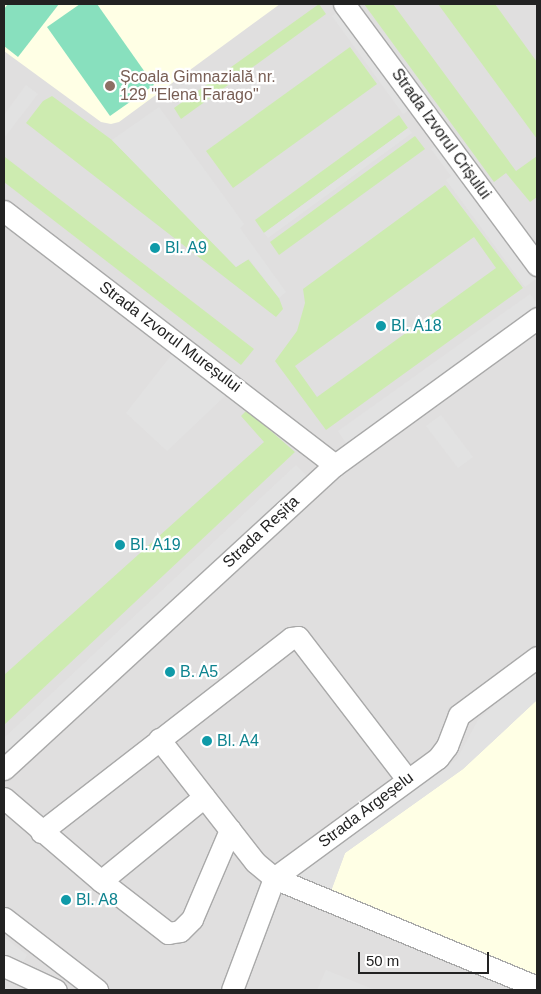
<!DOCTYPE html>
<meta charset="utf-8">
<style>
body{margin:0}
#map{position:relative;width:541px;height:994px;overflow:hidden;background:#f2efe9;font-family:Helvetica,sans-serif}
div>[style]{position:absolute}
.residential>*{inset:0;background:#e0dfdf}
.education>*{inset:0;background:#ffffe5}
.grass>*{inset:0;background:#cdebb0}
.pitch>*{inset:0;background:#88e0be}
.parking>*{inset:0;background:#e2e2e2}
.roads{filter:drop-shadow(1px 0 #a9a9a9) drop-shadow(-1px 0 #a9a9a9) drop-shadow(0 1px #a9a9a9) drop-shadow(0 -1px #a9a9a9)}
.minor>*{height:21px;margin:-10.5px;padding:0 10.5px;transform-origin:10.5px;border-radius:10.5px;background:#fff}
.dots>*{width:14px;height:14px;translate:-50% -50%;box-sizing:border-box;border:2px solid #fff;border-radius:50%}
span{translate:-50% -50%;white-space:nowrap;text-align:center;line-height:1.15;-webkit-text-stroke:4.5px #fff;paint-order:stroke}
.education-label{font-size:16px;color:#785e54}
.left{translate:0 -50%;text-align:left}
.street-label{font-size:16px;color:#222}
.culture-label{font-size:16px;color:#0d838f}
.frame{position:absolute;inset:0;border:5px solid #222;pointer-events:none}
.scale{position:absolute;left:358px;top:952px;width:131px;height:22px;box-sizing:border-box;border:2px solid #222;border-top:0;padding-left:6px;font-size:15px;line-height:18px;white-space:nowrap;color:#222;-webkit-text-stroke:4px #fff;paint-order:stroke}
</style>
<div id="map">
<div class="residential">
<div style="clip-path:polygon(4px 4px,537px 4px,537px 990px,4px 990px)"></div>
</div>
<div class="education">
<div style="clip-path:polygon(4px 4px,280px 4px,119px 122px,111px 124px,101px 122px,4px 51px)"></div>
<div style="clip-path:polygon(537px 700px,537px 975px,331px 891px,345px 853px,463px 769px)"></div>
</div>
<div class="grass">
<div style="clip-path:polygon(319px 4px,326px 14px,181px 119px,174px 108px)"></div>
<div style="clip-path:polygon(364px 4px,393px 4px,516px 171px,537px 156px,537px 197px,530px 202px,506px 173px,494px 182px)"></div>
<div style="clip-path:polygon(438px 4px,495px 4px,537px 62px,537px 139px)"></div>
<div style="clip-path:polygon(350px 47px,377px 84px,233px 188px,206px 151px)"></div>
<div style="clip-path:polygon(52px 96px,112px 140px,236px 267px,248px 259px,279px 298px,283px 309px,276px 317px,26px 123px,43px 101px)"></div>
<div style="clip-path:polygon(399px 115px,408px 128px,264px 233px,255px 220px)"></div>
<div style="clip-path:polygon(415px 136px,425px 149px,279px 255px,270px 242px)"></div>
<div style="clip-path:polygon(5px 157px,254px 349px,241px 365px,4px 182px)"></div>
<div style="clip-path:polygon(evenodd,445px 185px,523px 288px,326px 430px,275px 361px,297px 331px,305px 303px,303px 289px,445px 185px,474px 237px,496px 268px,317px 397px,295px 366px,474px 237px)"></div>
<div style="clip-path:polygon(247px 410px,295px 452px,4px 725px,4px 675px,264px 442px,241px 416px)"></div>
</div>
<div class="pitch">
<div style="clip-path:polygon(8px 4px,59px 4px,18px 57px,4px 46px,4px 9px)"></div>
<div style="clip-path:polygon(80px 4px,97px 4px,154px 85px,110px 116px,47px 27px)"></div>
</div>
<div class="parking">
<div style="clip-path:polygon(342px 9px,413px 107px,403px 114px,332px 16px)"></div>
<div style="clip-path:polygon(26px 85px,38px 94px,4px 138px,4px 115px)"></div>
<div style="clip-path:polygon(159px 107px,244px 224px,240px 228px,286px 292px,279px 298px,249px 259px,236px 267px,112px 140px)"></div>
<div style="clip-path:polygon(408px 128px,412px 133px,268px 238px,264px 233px)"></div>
<div style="clip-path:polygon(439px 144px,537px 278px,525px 287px,446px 180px,451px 176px,431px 149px)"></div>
<div style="clip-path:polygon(530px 294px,537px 303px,537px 310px,348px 446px,338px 431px)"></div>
<div style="clip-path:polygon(173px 353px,227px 394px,167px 451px,126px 413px)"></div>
<div style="clip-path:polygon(441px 415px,473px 457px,458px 468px,426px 426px)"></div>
<div style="clip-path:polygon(296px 465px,314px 483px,4px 769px,4px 738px)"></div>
<div style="clip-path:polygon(537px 667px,537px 700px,463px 769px,345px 853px,331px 891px,296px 877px,457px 759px,478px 720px)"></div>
<div style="clip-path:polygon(4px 937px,27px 955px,22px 964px,4px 955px)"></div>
<div style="clip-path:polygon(326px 970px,375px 990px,317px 990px)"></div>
</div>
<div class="roads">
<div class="minor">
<div style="left:344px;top:4px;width:325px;rotate:53.5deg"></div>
<div style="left:4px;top:211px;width:417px;rotate:37.5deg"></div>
<div style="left:159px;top:739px;width:156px;rotate:52deg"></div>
<div style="left:255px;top:862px;width:25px;rotate:40deg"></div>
<div style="left:274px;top:878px;width:285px;rotate:22.5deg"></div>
<div style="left:4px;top:769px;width:449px;rotate:-42.6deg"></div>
<div style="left:335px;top:465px;width:250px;rotate:-36deg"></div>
<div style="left:4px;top:798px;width:128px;rotate:40.6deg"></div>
<div style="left:101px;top:881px;width:85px;rotate:37.8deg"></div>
<div style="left:168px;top:933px;width:12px;rotate:-9deg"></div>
<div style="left:180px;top:931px;width:17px;rotate:-45deg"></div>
<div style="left:192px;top:919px;width:97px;rotate:-66.9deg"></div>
<div style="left:41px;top:832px;width:316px;rotate:-37.8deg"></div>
<div style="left:291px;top:638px;width:7px;rotate:-8deg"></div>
<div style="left:298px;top:637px;width:179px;rotate:52.5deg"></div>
<div style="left:101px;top:881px;width:133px;rotate:-39.2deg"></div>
<div style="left:4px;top:918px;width:118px;rotate:37.7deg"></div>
<div style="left:4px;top:966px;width:57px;rotate:24.8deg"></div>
<div style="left:232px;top:990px;width:120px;rotate:-69.4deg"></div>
<div style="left:274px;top:878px;width:203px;rotate:-36.2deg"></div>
<div style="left:438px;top:758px;width:15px;rotate:-53deg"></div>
<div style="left:447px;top:746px;width:33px;rotate:-69deg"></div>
<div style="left:459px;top:715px;width:97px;rotate:-36.6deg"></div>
</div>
</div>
<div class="dots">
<div style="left:110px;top:86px;background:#8d6e63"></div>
<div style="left:155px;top:248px;background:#0f9aa8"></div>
<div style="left:381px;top:326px;background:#0f9aa8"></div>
<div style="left:120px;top:545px;background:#0f9aa8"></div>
<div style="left:170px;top:672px;background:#0f9aa8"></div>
<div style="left:207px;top:741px;background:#0f9aa8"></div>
<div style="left:66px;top:900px;background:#0f9aa8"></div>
</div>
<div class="education-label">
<span class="left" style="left:120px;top:86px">Școala Gimnazială nr.<br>129 "Elena Farago"</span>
</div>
<div class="street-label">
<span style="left:441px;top:134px;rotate:54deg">Strada Izvorul Crișului</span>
<span style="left:170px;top:337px;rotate:37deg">Strada Izvorul Mureșului</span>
<span style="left:261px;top:532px;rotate:-43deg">Strada Reșița</span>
<span style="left:366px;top:810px;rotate:-37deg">Strada Argeșelu</span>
</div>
<div class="culture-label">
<span class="left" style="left:165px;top:248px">Bl. A9</span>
<span class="left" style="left:391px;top:326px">Bl. A18</span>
<span class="left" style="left:130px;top:545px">Bl. A19</span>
<span class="left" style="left:180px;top:672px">B. A5</span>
<span class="left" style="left:217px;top:741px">Bl. A4</span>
<span class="left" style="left:76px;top:900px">Bl. A8</span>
</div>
<div class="frame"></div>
<div class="scale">50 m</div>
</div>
